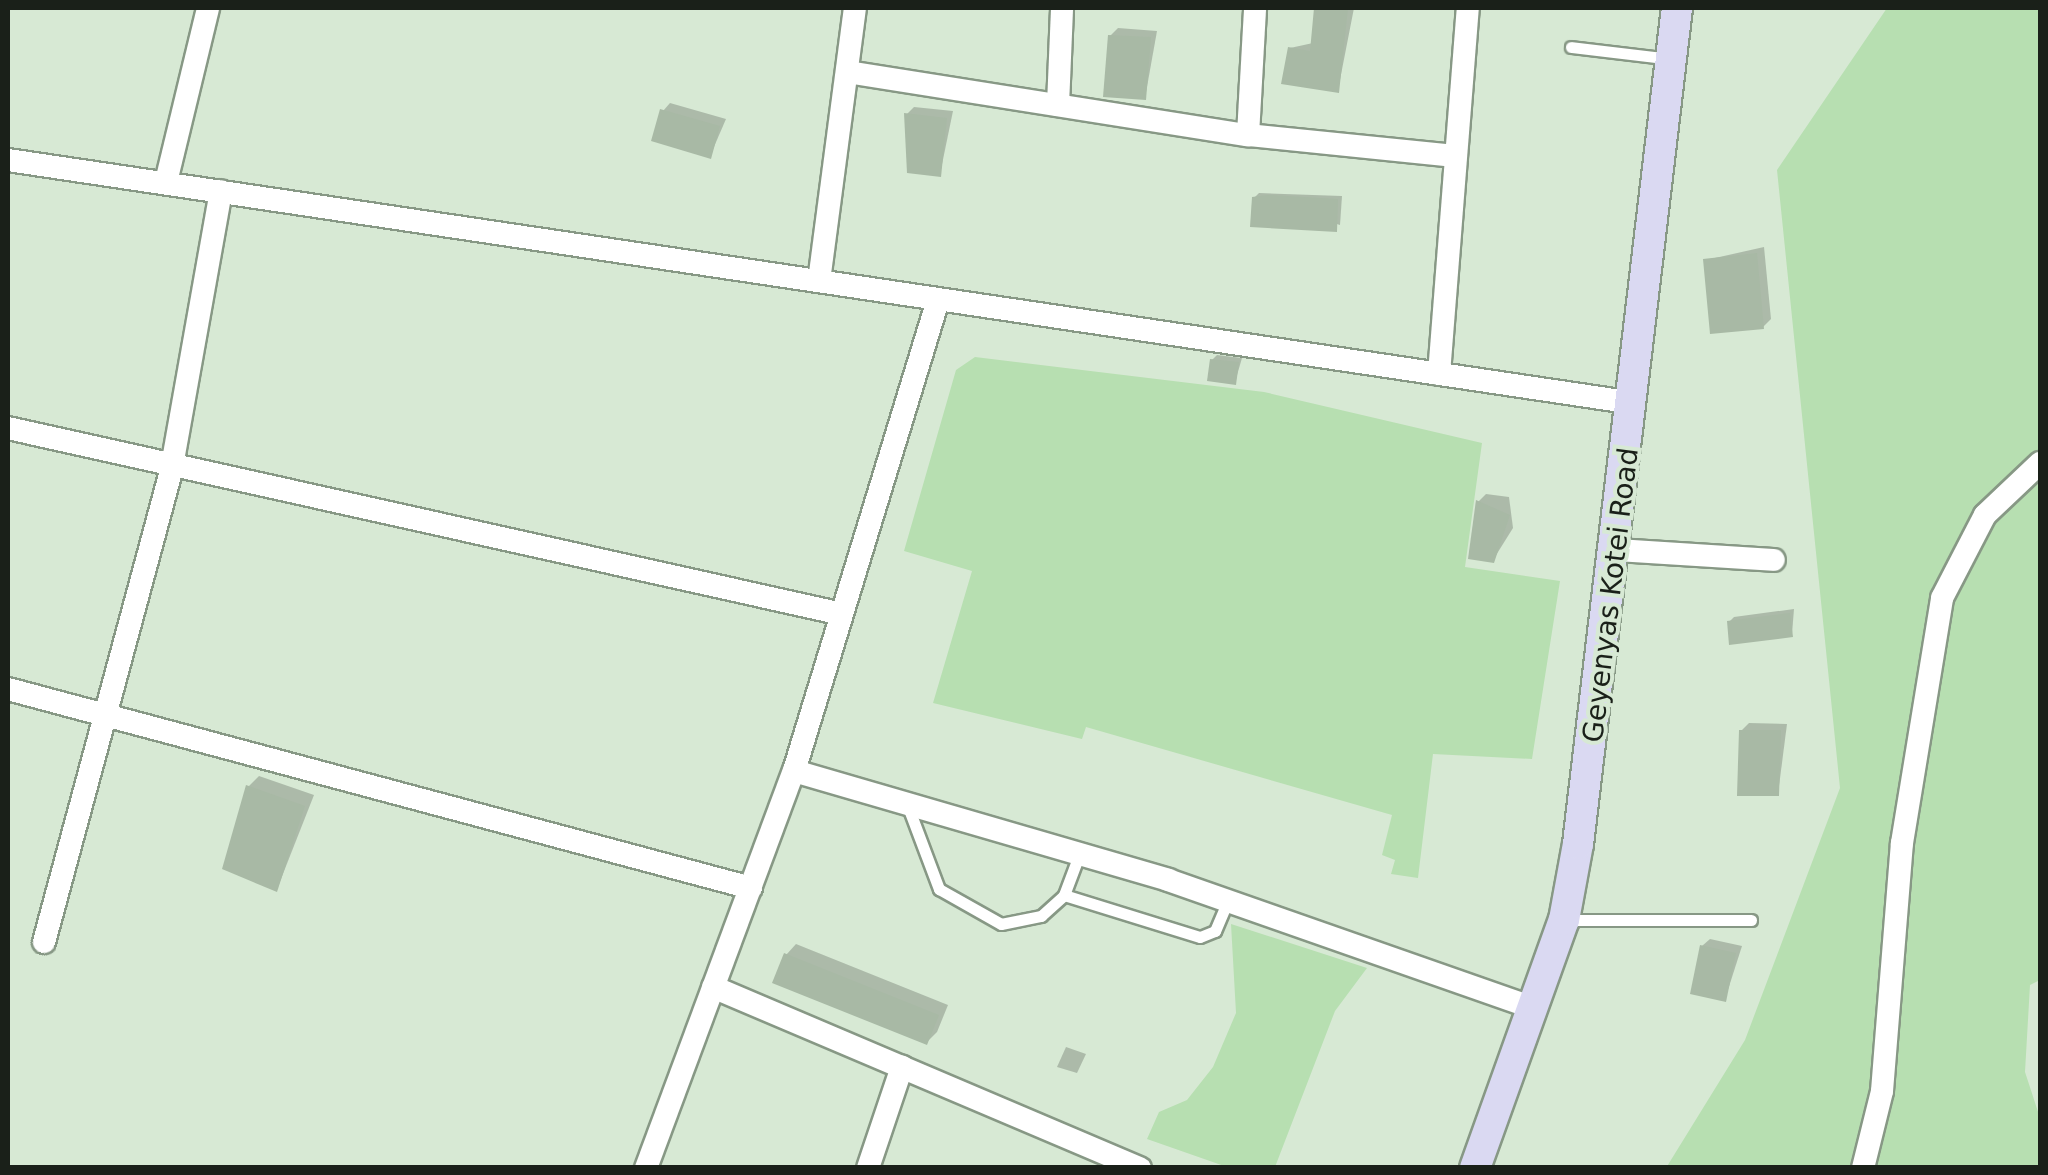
<!DOCTYPE html>
<style>
body{margin:0}
#map{position:relative;width:2048px;height:1175px;overflow:hidden;background:#d7e9d4;font-family:"DejaVu Sans",sans-serif}
div>[style]{position:absolute}
.green>*{inset:0;background:#b7dfb1}
.shadow>*{inset:0;background:#0003}
.building>*{inset:0;background:#a8b9a5}
.roads{filter:drop-shadow(2px 0 #879885) drop-shadow(-2px 0 #879885) drop-shadow(0 2px #879885) drop-shadow(0 -2px #879885)}
.lane>*{height:11px;margin:-5.5px;padding:0 5.5px;transform-origin:5.5px;border-radius:5.5px;background:#fff}
.street>*{height:22px;margin:-11px;padding:0 11px;transform-origin:11px;border-radius:11px;background:#fff}
.secondary>*{height:30px;margin:-15px;padding:0 15px;transform-origin:15px;border-radius:15px;background:#dad9f2}
span{translate:-50% -50%;white-space:nowrap;text-align:center;line-height:1.15;-webkit-text-stroke:8px #d7e9d4;paint-order:stroke}
.street-label{font-size:28px;color:#1a2019}
.frame{position:absolute;inset:0;border:10px solid #1a2019;pointer-events:none}
</style>
<div id="map">
<div class="green">
<div style="clip-path:polygon(1887px 8px,2040px 8px,2040px 980px,2030px 985px,2025px 1072px,2040px 1118px,2040px 1167px,1666px 1168px,1745px 1040px,1840px 788px,1777px 170px)"></div>
<div style="clip-path:polygon(975px 357px,1264px 392px,1482px 443px,1465px 567px,1560px 581px,1532px 759px,1433px 754px,1418px 878px,1391px 874px,1395px 860px,1382px 855px,1392px 815px,1086px 727px,1082px 739px,933px 703px,972px 571px,904px 551px,956px 370px)"></div>
<div style="clip-path:polygon(1231px 924px,1367px 968px,1335px 1011px,1275px 1167px,1227px 1167px,1147px 1139px,1159px 1112px,1187px 1100px,1213px 1067px,1236px 1013px)"></div>
</div>
<div class="shadow">
<div style="clip-path:polygon(1317px 8px,1354px 8px,1338px 90px,1290px 48px,1313px 43px)"></div>
<div style="clip-path:polygon(1118px 28px,1157px 31px,1145px 98px,1110px 36px)"></div>
<div style="clip-path:polygon(670px 103px,726px 119px,710px 156px,663px 111px)"></div>
<div style="clip-path:polygon(914px 107px,953px 111px,940px 174px,907px 114px)"></div>
<div style="clip-path:polygon(1259px 193px,1342px 196px,1340px 225px,1254px 198px)"></div>
<div style="clip-path:polygon(1764px 247px,1771px 319px,1763px 327px,1706px 260px)"></div>
<div style="clip-path:polygon(1217px 355px,1242px 358px,1235px 382px,1212px 360px)"></div>
<div style="clip-path:polygon(1486px 494px,1509px 497px,1513px 528px,1493px 560px,1478px 502px)"></div>
<div style="clip-path:polygon(1794px 609px,1792px 634px,1729px 622px,1734px 617px)"></div>
<div style="clip-path:polygon(1749px 723px,1787px 724px,1778px 794px,1741px 731px)"></div>
<div style="clip-path:polygon(259px 776px,314px 795px,277px 889px,249px 786px)"></div>
<div style="clip-path:polygon(1710px 939px,1742px 946px,1725px 999px,1702px 946px)"></div>
<div style="clip-path:polygon(796px 944px,948px 1005px,937px 1032px,927px 1042px,786px 955px)"></div>
<div style="clip-path:polygon(1066px 1047px,1086px 1054px,1077px 1073px,1057px 1067px)"></div>
</div>
<div class="building">
<div style="clip-path:polygon(1314px 8px,1348px 8px,1339px 93px,1281px 84px,1288px 47px,1310px 51px)"></div>
<div style="clip-path:polygon(1108px 35px,1151px 37px,1146px 100px,1103px 97px)"></div>
<div style="clip-path:polygon(660px 109px,720px 126px,711px 159px,651px 141px)"></div>
<div style="clip-path:polygon(904px 113px,947px 118px,941px 177px,907px 173px)"></div>
<div style="clip-path:polygon(1268px 195px,1338px 199px,1337px 232px,1250px 227px,1252px 197px)"></div>
<div style="clip-path:polygon(1757px 253px,1764px 329px,1710px 334px,1703px 259px)"></div>
<div style="clip-path:polygon(1210px 359px,1239px 362px,1236px 385px,1207px 381px)"></div>
<div style="clip-path:polygon(1476px 500px,1510px 515px,1494px 563px,1468px 559px)"></div>
<div style="clip-path:polygon(1790px 613px,1793px 637px,1729px 645px,1727px 621px)"></div>
<div style="clip-path:polygon(1739px 730px,1781px 730px,1779px 796px,1737px 796px)"></div>
<div style="clip-path:polygon(246px 785px,305px 806px,277px 892px,222px 869px)"></div>
<div style="clip-path:polygon(1700px 945px,1736px 953px,1726px 1002px,1690px 994px)"></div>
<div style="clip-path:polygon(784px 953px,939px 1015px,927px 1045px,772px 983px)"></div>
</div>
<div class="roads">
<div class="lane">
<div style="left:1571px;top:47px;width:101px;rotate:6.8deg"></div>
<div style="left:907px;top:804px;width:91px;rotate:69.4deg"></div>
<div style="left:939px;top:889px;width:71px;rotate:29.4deg"></div>
<div style="left:1001px;top:924px;width:41px;rotate:-11.3deg"></div>
<div style="left:1041px;top:916px;width:31px;rotate:-42deg"></div>
<div style="left:1064px;top:895px;width:43px;rotate:-69.4deg"></div>
<div style="left:1064px;top:895px;width:142px;rotate:17.2deg"></div>
<div style="left:1200px;top:937px;width:16px;rotate:-22deg"></div>
<div style="left:1215px;top:931px;width:33px;rotate:-67deg"></div>
<div style="left:1564px;top:920px;width:187px"></div>
</div>
<div class="street">
<div style="left:848px;top:72px;width:405px;rotate:9deg"></div>
<div style="left:1248px;top:135px;width:207px;rotate:5.8deg"></div>
<div style="left:1058px;top:105px;width:97px;rotate:-87.6deg"></div>
<div style="left:1248px;top:135px;width:127px;rotate:-86.8deg"></div>
<div style="left:8px;top:160px;width:1644px;rotate:8.5deg"></div>
<div style="left:166px;top:182px;width:179px;rotate:-76.4deg"></div>
<div style="left:819px;top:281px;width:275px;rotate:-82.5deg"></div>
<div style="left:1439px;top:374px;width:367px;rotate:-85.5deg"></div>
<div style="left:8px;top:428px;width:850px;rotate:12.57deg"></div>
<div style="left:1616px;top:550px;width:158px;rotate:3.6deg"></div>
<div style="left:8px;top:689px;width:769px;rotate:14.99deg"></div>
<div style="left:794px;top:771px;width:390px;rotate:16.2deg"></div>
<div style="left:1168px;top:880px;width:388px;rotate:19.3deg"></div>
<div style="left:44px;top:942px;width:493px;rotate:-74.9deg"></div>
<div style="left:172px;top:466px;width:279px;rotate:-79.9deg"></div>
<div style="left:713px;top:987px;width:464px;rotate:23deg"></div>
<div style="left:646px;top:1168px;width:424px;rotate:-69.6deg"></div>
<div style="left:794px;top:771px;width:493px;rotate:-73deg"></div>
<div style="left:868px;top:1168px;width:107px;rotate:-71.4deg"></div>
<div style="left:1863px;top:1168px;width:79px;rotate:-76.1deg"></div>
<div style="left:1882px;top:1091px;width:249px;rotate:-85.4deg"></div>
<div style="left:1902px;top:843px;width:248px;rotate:-80.7deg"></div>
<div style="left:1942px;top:598px;width:93px;rotate:-62.6deg"></div>
<div style="left:1985px;top:515px;width:76px;rotate:-43.4deg"></div>
</div>
<div class="secondary">
<div style="left:1475px;top:1168px;width:263px;rotate:-70.3deg"></div>
<div style="left:1564px;top:920px;width:77px;rotate:-79.6deg"></div>
<div style="left:1578px;top:844px;width:842px;rotate:-83.25deg"></div>
</div>
</div>
<div class="street-label">
<span style="left:1611px;top:595px;rotate:-83deg">Geyenyas Kotei Road</span>
</div>
<div class="frame"></div>
</div>
